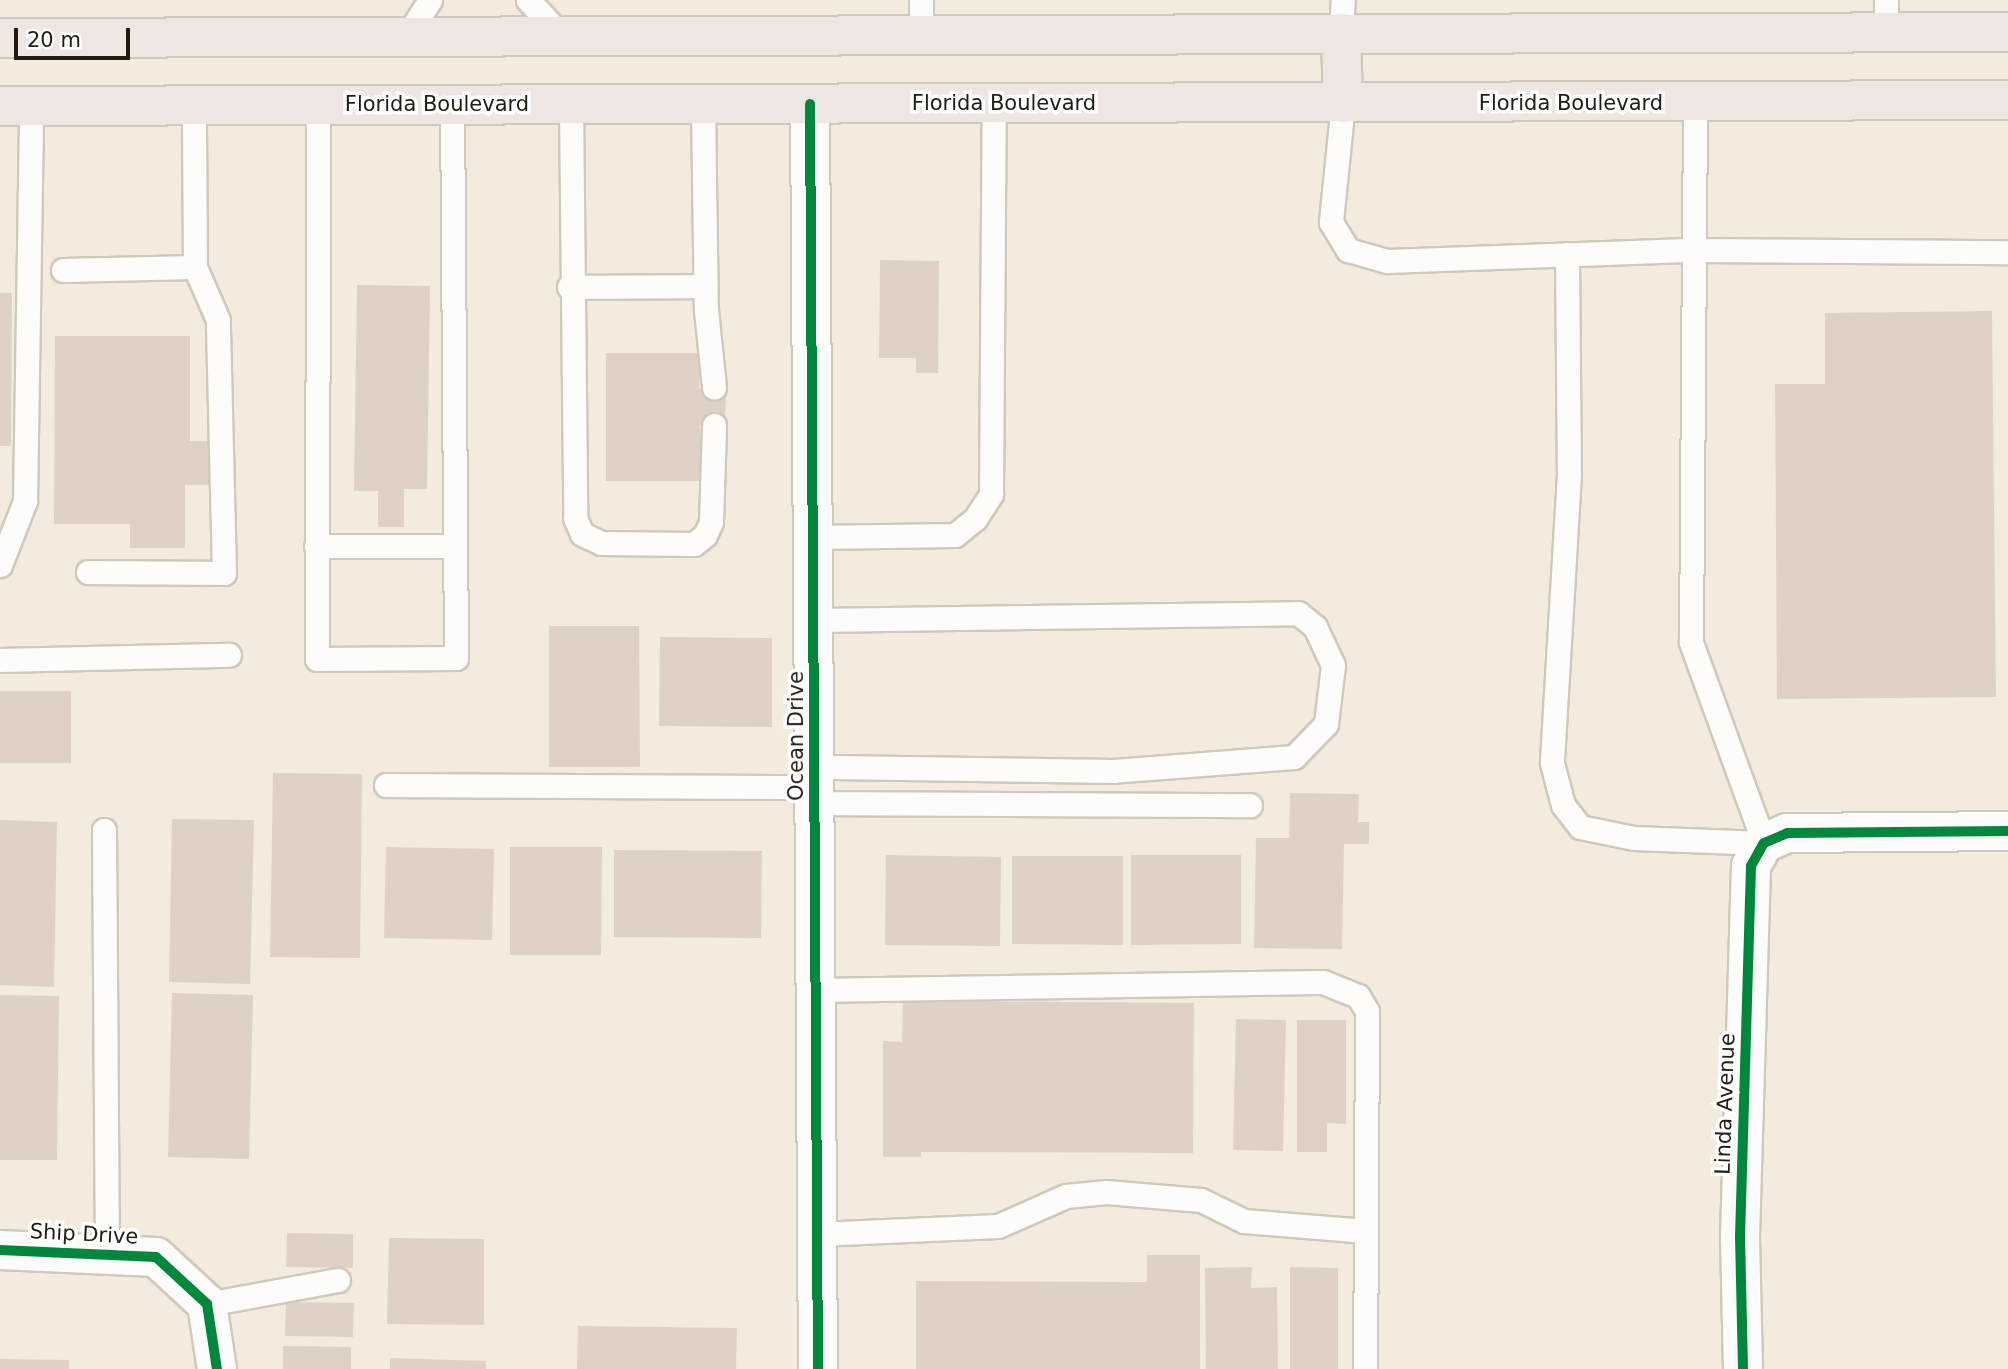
<!DOCTYPE html>
<style>
body{margin:0}
#map{position:relative;width:2008px;height:1369px;overflow:hidden;background:#f3ebdd;font-family:"DejaVu Sans",sans-serif}
div>[style]{position:absolute}
.building>*{inset:0;background:#dfd1c5}
.roads{filter:drop-shadow(2px 0 #cfc8bc) drop-shadow(-2px 0 #cfc8bc) drop-shadow(0 2px #cfc8bc) drop-shadow(0 -2px #cfc8bc)}
.lane>*{height:23px;margin:-11.5px;padding:0 11.5px;transform-origin:11.5px;border-radius:11.5px;background:#fdfcfa}
.street>*{height:38px;margin:-19px;padding:0 19px;transform-origin:19px;border-radius:19px;background:#fdfcfa}
.primary>*{height:38px;margin:-19px;padding:0 19px;transform-origin:19px;border-radius:19px;background:#eee6e2}
.cycleway>*{height:10px;margin:-5px;padding:0 5px;transform-origin:5px;border-radius:5px;background:#00873e}
span{translate:-50% -50%;white-space:nowrap;text-align:center;line-height:1.15;-webkit-text-stroke:7px #fff;paint-order:stroke}
.street-label{font-size:21px;color:#221b10}
.scale{position:absolute;left:14px;top:28px;width:116px;height:32px;box-sizing:border-box;border:4px solid #221b10;border-top:0;padding-left:9px;font-size:21px;line-height:24px;white-space:nowrap;color:#221b10;-webkit-text-stroke:5px #fff;paint-order:stroke}
</style>
<div id="map">
<div class="building">
<div style="clip-path:polygon(880px 260px,939px 261px,938px 373px,916px 373px,916px 358px,879px 358px)"></div>
<div style="clip-path:polygon(357px 285px,430px 286px,427px 489px,404px 489px,404px 527px,378px 527px,378px 491px,354px 491px)"></div>
<div style="clip-path:polygon(0 293px,12px 293px,11px 446px,0 446px)"></div>
<div style="clip-path:polygon(1992px 311px,1996px 697px,1777px 699px,1775px 384px,1825px 384px,1825px 313px)"></div>
<div style="clip-path:polygon(55px 336px,190px 336px,190px 441px,211px 441px,211px 485px,185px 485px,185px 548px,130px 548px,130px 524px,54px 524px)"></div>
<div style="clip-path:polygon(606px 353px,700px 353px,699px 388px,726px 389px,725px 425px,700px 425px,700px 481px,606px 481px)"></div>
<div style="clip-path:polygon(549px 626px,639px 626px,640px 767px,549px 767px)"></div>
<div style="clip-path:polygon(660px 637px,772px 638px,772px 727px,659px 726px)"></div>
<div style="clip-path:polygon(0 691px,71px 691px,71px 763px,0 763px)"></div>
<div style="clip-path:polygon(273px 773px,362px 774px,360px 958px,270px 957px)"></div>
<div style="clip-path:polygon(1290px 793px,1359px 794px,1358px 822px,1369px 822px,1369px 844px,1344px 844px,1342px 949px,1254px 948px,1256px 838px,1289px 838px)"></div>
<div style="clip-path:polygon(172px 819px,254px 820px,250px 984px,169px 982px)"></div>
<div style="clip-path:polygon(0 820px,57px 822px,54px 987px,0 985px)"></div>
<div style="clip-path:polygon(386px 847px,494px 849px,492px 940px,384px 938px)"></div>
<div style="clip-path:polygon(510px 847px,602px 847px,601px 955px,510px 955px)"></div>
<div style="clip-path:polygon(614px 850px,762px 851px,761px 938px,614px 937px)"></div>
<div style="clip-path:polygon(886px 855px,1001px 857px,1000px 946px,885px 945px)"></div>
<div style="clip-path:polygon(1131px 855px,1241px 855px,1241px 944px,1131px 945px)"></div>
<div style="clip-path:polygon(1012px 856px,1123px 856px,1123px 945px,1012px 944px)"></div>
<div style="clip-path:polygon(172px 993px,253px 995px,249px 1159px,168px 1157px)"></div>
<div style="clip-path:polygon(0 995px,59px 996px,57px 1160px,0 1160px)"></div>
<div style="clip-path:polygon(903px 1001px,1194px 1003px,1193px 1153px,921px 1152px,921px 1157px,883px 1157px,883px 1041px,902px 1042px)"></div>
<div style="clip-path:polygon(1236px 1019px,1286px 1020px,1283px 1151px,1233px 1150px)"></div>
<div style="clip-path:polygon(1297px 1020px,1346px 1020px,1346px 1124px,1327px 1123px,1327px 1152px,1297px 1152px)"></div>
<div style="clip-path:polygon(287px 1233px,353px 1234px,353px 1268px,286px 1267px)"></div>
<div style="clip-path:polygon(389px 1238px,484px 1239px,484px 1325px,387px 1324px)"></div>
<div style="clip-path:polygon(1147px 1255px,1200px 1255px,1200px 1369px,916px 1369px,916px 1281px,1147px 1282px)"></div>
<div style="clip-path:polygon(1252px 1267px,1251px 1288px,1277px 1287px,1278px 1369px,1206px 1369px,1205px 1268px)"></div>
<div style="clip-path:polygon(1290px 1267px,1338px 1268px,1338px 1369px,1290px 1369px)"></div>
<div style="clip-path:polygon(286px 1302px,354px 1303px,353px 1337px,285px 1336px)"></div>
<div style="clip-path:polygon(578px 1326px,737px 1328px,736px 1369px,577px 1369px)"></div>
<div style="clip-path:polygon(283px 1346px,351px 1347px,351px 1369px,283px 1369px)"></div>
<div style="clip-path:polygon(390px 1358px,486px 1361px,486px 1369px,390px 1369px)"></div>
<div style="clip-path:polygon(0 1359px,69px 1360px,69px 1369px,0 1369px)"></div>
</div>
<div class="roads">
<div class="lane">
<div style="left:528px;top:0;width:50px;rotate:46.6deg"></div>
<div style="left:1886px;top:0;width:32px;rotate:90deg"></div>
<div style="left:1341px;top:33px;width:33px;rotate:-87deg"></div>
<div style="left:921px;top:35px;width:35px;rotate:-90deg"></div>
<div style="left:406px;top:37px;width:44px;rotate:-57deg"></div>
<div style="left:1343px;top:103px;width:120px;rotate:95.8deg"></div>
<div style="left:1331px;top:222px;width:33px;rotate:59deg"></div>
<div style="left:1348px;top:250px;width:41px;rotate:15.8deg"></div>
<div style="left:1387px;top:261px;width:307px;rotate:-2.1deg"></div>
<div style="left:1694px;top:250px;width:314px;rotate:0.4deg"></div>
<div style="left:571px;top:104px;width:414px;rotate:89.4deg"></div>
<div style="left:575px;top:518px;width:17px;rotate:66deg"></div>
<div style="left:582px;top:534px;width:21px;rotate:25deg"></div>
<div style="left:601px;top:543px;width:93px;rotate:0.6deg"></div>
<div style="left:694px;top:544px;width:14px;rotate:-39deg"></div>
<div style="left:705px;top:535px;width:14px;rotate:-65deg"></div>
<div style="left:711px;top:522px;width:97px;rotate:-88.2deg"></div>
<div style="left:318px;top:105px;width:554px;rotate:90.1deg"></div>
<div style="left:317px;top:659px;width:139px;rotate:-0.4deg"></div>
<div style="left:456px;top:658px;width:554px;rotate:-90.41deg"></div>
<div style="left:703px;top:105px;width:205px;rotate:89.2deg"></div>
<div style="left:706px;top:310px;width:78px;rotate:84.1deg"></div>
<div style="left:1567px;top:254px;width:220px;rotate:89.5deg"></div>
<div style="left:1569px;top:474px;width:289px;rotate:93.4deg"></div>
<div style="left:1552px;top:763px;width:43px;rotate:75.3deg"></div>
<div style="left:1563px;top:805px;width:28px;rotate:52deg"></div>
<div style="left:1580px;top:827px;width:55px;rotate:11.5deg"></div>
<div style="left:1634px;top:838px;width:130px;rotate:2.2deg"></div>
<div style="left:1764px;top:843px;width:214px;rotate:-110deg"></div>
<div style="left:1691px;top:642px;width:539px;rotate:-89.57deg"></div>
<div style="left:63px;top:270px;width:132px;rotate:-1.3deg"></div>
<div style="left:195px;top:267px;width:161px;rotate:-90.4deg"></div>
<div style="left:569px;top:287px;width:136px;rotate:-0.4deg"></div>
<div style="left:815px;top:537px;width:140px;rotate:-0.8deg"></div>
<div style="left:955px;top:535px;width:26px;rotate:-39deg"></div>
<div style="left:975px;top:519px;width:30px;rotate:-57deg"></div>
<div style="left:991px;top:494px;width:391px;rotate:-89.6deg"></div>
<div style="left:316px;top:546px;width:139px"></div>
<div style="left:0;top:565px;width:69px;rotate:-68.7deg"></div>
<div style="left:25px;top:501px;width:395px;rotate:-89.1deg"></div>
<div style="left:88px;top:572px;width:136px;rotate:0.4deg"></div>
<div style="left:224px;top:573px;width:253px;rotate:-91.4deg"></div>
<div style="left:218px;top:320px;width:58px;rotate:-113.5deg"></div>
<div style="left:815px;top:620px;width:483px;rotate:-0.8deg"></div>
<div style="left:1298px;top:613px;width:22px;rotate:39deg"></div>
<div style="left:1315px;top:627px;width:42px;rotate:64.7deg"></div>
<div style="left:1333px;top:665px;width:59px;rotate:96.8deg"></div>
<div style="left:1326px;top:724px;width:46px;rotate:134.1deg"></div>
<div style="left:1294px;top:757px;width:181px;rotate:175.6deg"></div>
<div style="left:1114px;top:771px;width:298px;rotate:-179.2deg"></div>
<div style="left:0;top:660px;width:229px;rotate:-1.3deg"></div>
<div style="left:386px;top:785px;width:430px;rotate:0.3deg"></div>
<div style="left:816px;top:803px;width:434px;rotate:0.3deg"></div>
<div style="left:104px;top:830px;width:424px;rotate:89.6deg"></div>
<div style="left:817px;top:990px;width:506px;rotate:-0.91deg"></div>
<div style="left:1323px;top:982px;width:38px;rotate:22deg"></div>
<div style="left:1358px;top:996px;width:17px;rotate:59deg"></div>
<div style="left:1367px;top:1011px;width:358px;rotate:90.3deg"></div>
<div style="left:817px;top:1234px;width:181px;rotate:-2.5deg"></div>
<div style="left:998px;top:1226px;width:74px;rotate:-23.8deg"></div>
<div style="left:1066px;top:1196px;width:40px;rotate:-5.7deg"></div>
<div style="left:1106px;top:1192px;width:95px;rotate:4.8deg"></div>
<div style="left:1201px;top:1200px;width:48px;rotate:26deg"></div>
<div style="left:1244px;top:1221px;width:122px;rotate:4.7deg"></div>
<div style="left:207px;top:1304px;width:133px;rotate:-10.4deg"></div>
</div>
<div class="street">
<div style="left:810px;top:104px;width:1265px;rotate:89.64deg"></div>
<div style="left:0;top:1250px;width:156px;rotate:2.6deg"></div>
<div style="left:156px;top:1257px;width:69px;rotate:42.7deg"></div>
<div style="left:207px;top:1304px;width:66px;rotate:81.3deg"></div>
<div style="left:1743px;top:1369px;width:132px;rotate:-91.3deg"></div>
<div style="left:1740px;top:1237px;width:371px;rotate:-88.3deg"></div>
<div style="left:1751px;top:866px;width:26px;rotate:-61deg"></div>
<div style="left:1764px;top:843px;width:25px;rotate:-23deg"></div>
<div style="left:1787px;top:833px;width:221px;rotate:-0.5deg"></div>
</div>
<div class="primary">
<div style="left:1341px;top:33px;width:70px;rotate:88.4deg"></div>
<div style="left:0;top:38px;width:2008px;rotate:-0.17deg"></div>
<div style="left:0;top:106px;width:2008px;rotate:-0.17deg"></div>
</div>
</div>
<div class="cycleway">
<div style="left:810px;top:104px;width:1265px;rotate:89.64deg"></div>
<div style="left:0;top:1250px;width:156px;rotate:2.6deg"></div>
<div style="left:156px;top:1257px;width:69px;rotate:42.7deg"></div>
<div style="left:207px;top:1304px;width:66px;rotate:81.3deg"></div>
<div style="left:1743px;top:1369px;width:132px;rotate:-91.3deg"></div>
<div style="left:1740px;top:1237px;width:371px;rotate:-88.3deg"></div>
<div style="left:1751px;top:866px;width:26px;rotate:-61deg"></div>
<div style="left:1764px;top:843px;width:25px;rotate:-23deg"></div>
<div style="left:1787px;top:833px;width:221px;rotate:-0.5deg"></div>
</div>
<div class="street-label">
<span style="left:1004px;top:103px">Florida Boulevard</span>
<span style="left:1571px;top:103px">Florida Boulevard</span>
<span style="left:437px;top:104px">Florida Boulevard</span>
<span style="left:796px;top:736px;rotate:-90deg">Ocean Drive</span>
<span style="left:1725px;top:1104px;rotate:-88deg">Linda Avenue</span>
<span style="left:84px;top:1234px;rotate:3deg">Ship Drive</span>
</div>
<div class="scale">20 m</div>
</div>
